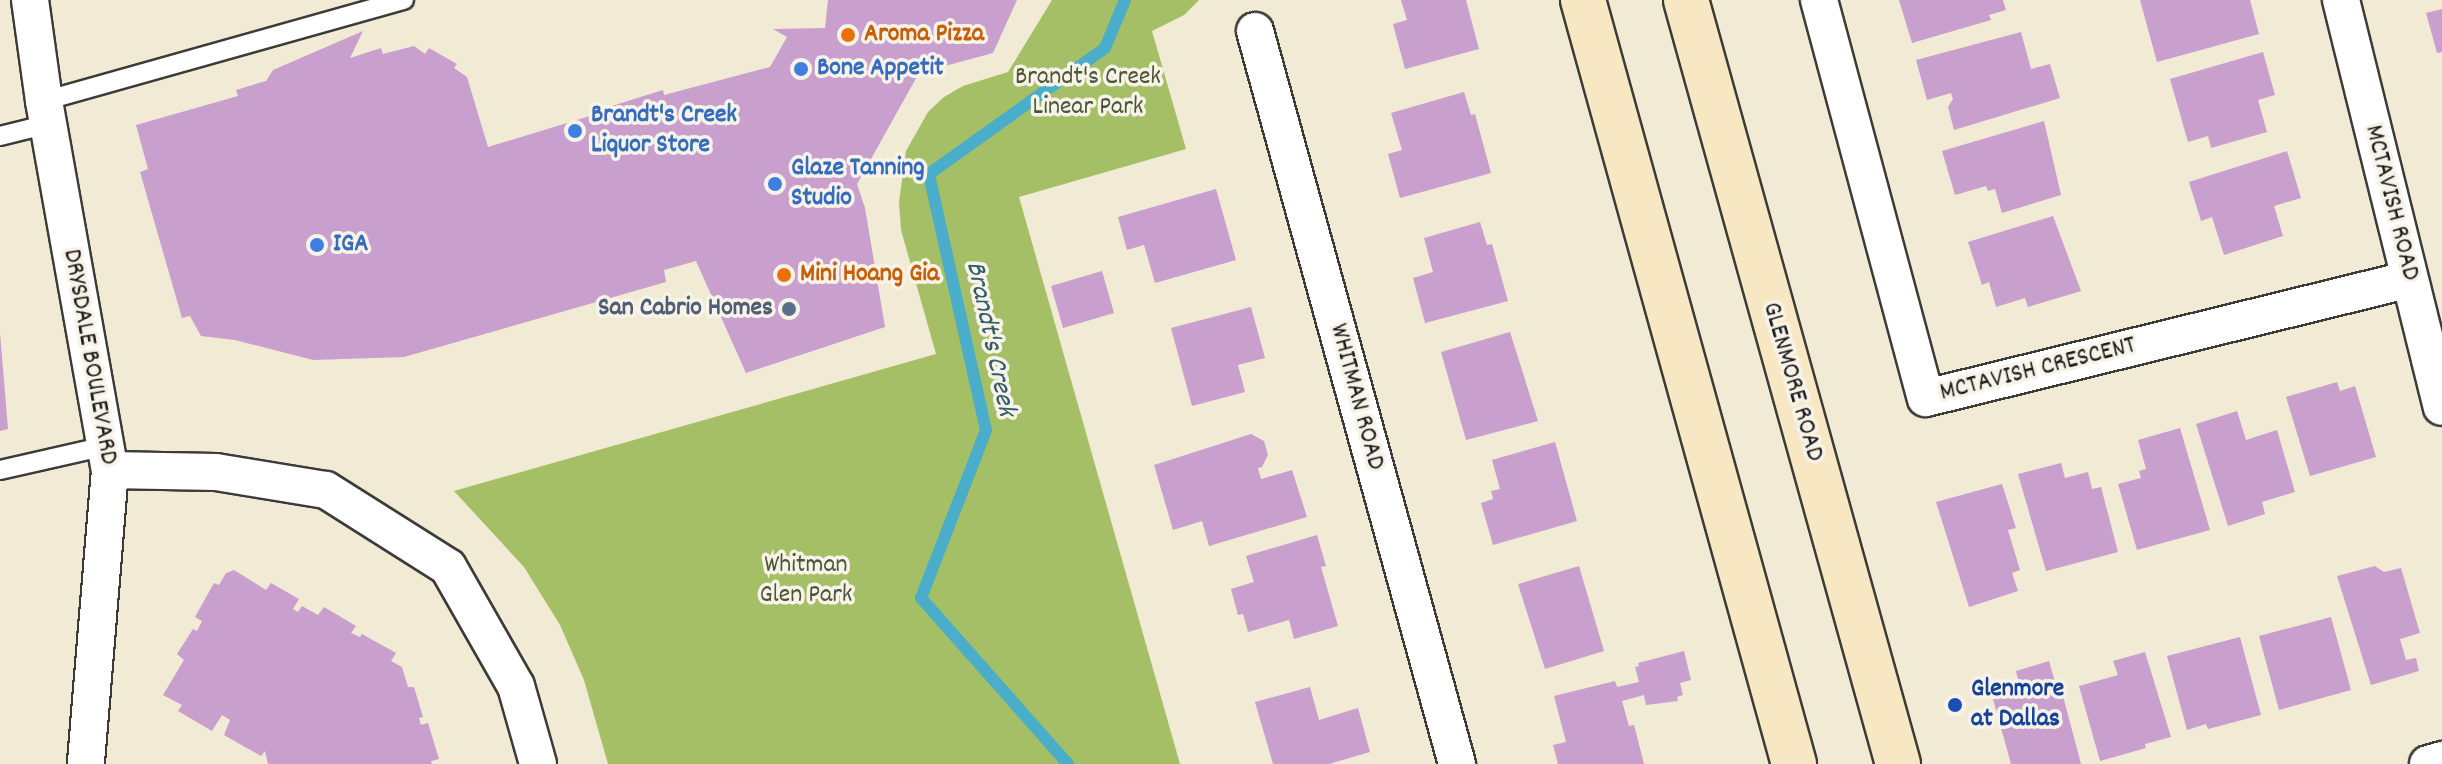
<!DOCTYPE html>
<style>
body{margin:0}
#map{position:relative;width:2442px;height:764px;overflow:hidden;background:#f1ead4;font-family:Dekko,sans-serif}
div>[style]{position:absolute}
.green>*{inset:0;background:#a4bf65}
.stream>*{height:12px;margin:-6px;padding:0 6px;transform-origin:6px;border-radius:6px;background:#4aadc9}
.building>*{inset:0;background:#c89fcd}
.roads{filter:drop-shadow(2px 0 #3c3b38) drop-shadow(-2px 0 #3c3b38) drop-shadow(0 2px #3c3b38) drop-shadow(0 -2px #3c3b38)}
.service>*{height:18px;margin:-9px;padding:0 9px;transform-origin:9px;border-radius:9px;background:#fff}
.minor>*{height:36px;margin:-18px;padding:0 18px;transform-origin:18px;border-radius:18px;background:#fff}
.secondary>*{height:44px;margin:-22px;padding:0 22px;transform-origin:22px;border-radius:22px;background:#f7e8c3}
.dots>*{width:22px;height:22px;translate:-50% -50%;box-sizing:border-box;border:4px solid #f7f3e8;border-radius:50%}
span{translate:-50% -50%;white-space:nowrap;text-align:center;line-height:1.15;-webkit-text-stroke:7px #f7f3e8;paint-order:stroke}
.food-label{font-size:26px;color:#c56008;font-weight:700}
.left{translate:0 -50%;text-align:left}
.shop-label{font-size:26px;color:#366cbe;font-weight:700}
.park-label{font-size:26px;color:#4c5536}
.street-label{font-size:26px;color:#1c1c1c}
.service-label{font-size:26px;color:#4e5e75;font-weight:700}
.right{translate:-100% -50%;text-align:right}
.transit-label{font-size:26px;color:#164399;font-weight:700}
.water-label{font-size:28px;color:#315d6a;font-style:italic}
</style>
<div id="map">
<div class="green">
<div style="clip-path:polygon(1052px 0,1199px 0,1184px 15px,1152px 31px,1186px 149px,1019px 197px,1180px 764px,608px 764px,584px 680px,560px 625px,524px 567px,454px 491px,936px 354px,901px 230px,899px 202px,906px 151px,928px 112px,944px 97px,963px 86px,1008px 72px)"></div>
</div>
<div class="stream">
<div style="left:1068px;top:764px;width:222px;rotate:-131.5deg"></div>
<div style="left:921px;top:598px;width:180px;rotate:-68.8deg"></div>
<div style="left:986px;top:430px;width:262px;rotate:-102.6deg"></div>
<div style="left:929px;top:174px;width:216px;rotate:-35.6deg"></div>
<div style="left:1105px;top:48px;width:52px;rotate:-67.4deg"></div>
</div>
<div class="building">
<div style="clip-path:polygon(828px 0,1017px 0,993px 53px,919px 73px,857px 184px,865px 208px,885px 327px,746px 373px,696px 261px,664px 270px,666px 282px,404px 357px,313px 360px,235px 340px,201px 336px,190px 316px,182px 318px,140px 172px,148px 169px,136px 125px,238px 96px,236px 90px,266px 81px,273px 70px,363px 31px,350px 58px,381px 48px,383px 54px,414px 46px,425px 54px,429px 48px,457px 64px,454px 68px,467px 77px,488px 147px,600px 113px,599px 110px,663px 90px,664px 95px,770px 67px,787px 37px,773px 29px,825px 28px)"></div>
<div style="clip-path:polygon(1401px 0,1466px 0,1479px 49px,1405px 69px,1393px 24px,1407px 20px)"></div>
<div style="clip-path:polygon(1899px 0,2003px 0,2006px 10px,1989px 15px,1991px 20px,1912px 43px)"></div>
<div style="clip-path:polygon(2140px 0,2250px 0,2259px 34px,2157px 62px)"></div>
<div style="clip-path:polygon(2442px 9px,2442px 52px,2437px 53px,2426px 13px)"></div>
<div style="clip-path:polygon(2021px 32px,2031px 69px,2050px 64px,2060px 98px,1954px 130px,1948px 107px,1953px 99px,1951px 93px,1927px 100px,1916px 60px)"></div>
<div style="clip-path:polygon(2263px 52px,2275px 95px,2258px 100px,2267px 132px,2211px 148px,2208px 136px,2188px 142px,2170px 79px)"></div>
<div style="clip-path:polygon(1464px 92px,1471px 115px,1475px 114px,1491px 173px,1400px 198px,1388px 154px,1402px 150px,1391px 113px)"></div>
<div style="clip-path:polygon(2044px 121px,2061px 195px,2002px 213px,1995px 189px,1988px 191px,1986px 186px,1955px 195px,1942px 151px)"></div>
<div style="clip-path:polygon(2287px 151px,2301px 198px,2274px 206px,2283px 236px,2224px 255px,2212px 217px,2201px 221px,2189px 182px)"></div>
<div style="clip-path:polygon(1216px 189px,1236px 260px,1155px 283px,1144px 245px,1127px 250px,1118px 217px)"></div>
<div style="clip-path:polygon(2053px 216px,2081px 291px,2028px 307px,2025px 298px,1996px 307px,1989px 282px,1982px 285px,1968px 242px)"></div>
<div style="clip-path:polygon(1480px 222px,1487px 245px,1492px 244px,1508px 301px,1425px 323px,1413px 278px,1433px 272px,1424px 238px)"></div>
<div style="clip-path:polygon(1102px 271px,1114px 313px,1063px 328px,1051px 286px)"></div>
<div style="clip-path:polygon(1251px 307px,1265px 358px,1238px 365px,1245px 392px,1192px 406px,1171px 328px)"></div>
<div style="clip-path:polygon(1510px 332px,1538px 421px,1466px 440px,1441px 352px)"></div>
<div style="clip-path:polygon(0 333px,8px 429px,0 431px)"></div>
<div style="clip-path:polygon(2337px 382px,2340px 391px,2355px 386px,2376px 457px,2310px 476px,2286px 397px)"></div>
<div style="clip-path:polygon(2237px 411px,2246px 440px,2277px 430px,2295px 492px,2262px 502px,2265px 514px,2228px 526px,2196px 424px)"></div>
<div style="clip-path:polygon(2180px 428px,2210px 530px,2137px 550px,2118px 484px,2141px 478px,2139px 471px,2146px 469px,2138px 440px)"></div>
<div style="clip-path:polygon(1251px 434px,1264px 441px,1268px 455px,1262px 467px,1258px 468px,1261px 479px,1292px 470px,1307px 517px,1209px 546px,1202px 521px,1173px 530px,1154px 465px)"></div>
<div style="clip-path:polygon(1555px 442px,1577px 521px,1493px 545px,1481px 503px,1493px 499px,1491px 491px,1500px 489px,1492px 460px)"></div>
<div style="clip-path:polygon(2061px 463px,2065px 478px,2088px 472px,2092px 489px,2101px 487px,2118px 552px,2046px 571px,2018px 474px)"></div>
<div style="clip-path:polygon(2002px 484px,2016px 528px,2008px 530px,2020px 570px,2012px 573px,2018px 591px,1969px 607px,1936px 502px)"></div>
<div style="clip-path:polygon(1317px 535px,1326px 566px,1321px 567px,1338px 626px,1294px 639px,1289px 620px,1248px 632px,1243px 614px,1238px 615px,1231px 589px,1254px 582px,1246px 556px)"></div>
<div style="clip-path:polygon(1579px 566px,1604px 651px,1545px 669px,1518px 584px)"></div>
<div style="clip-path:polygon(2375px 566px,2384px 572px,2401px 568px,2420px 633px,2400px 639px,2406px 660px,2416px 658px,2419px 671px,2371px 685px,2337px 576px)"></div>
<div style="clip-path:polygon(234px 570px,266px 590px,271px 583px,299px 599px,293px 609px,298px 612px,302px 606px,318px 615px,324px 607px,356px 626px,351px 633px,360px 637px,362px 634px,396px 653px,391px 661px,402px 667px,408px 687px,414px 687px,423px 717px,419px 718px,421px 725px,428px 723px,439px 759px,431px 761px,432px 764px,268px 764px,265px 751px,261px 756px,224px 735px,230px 720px,222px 715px,212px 731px,178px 711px,182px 705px,163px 695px,184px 660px,177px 654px,193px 629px,197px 631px,202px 621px,195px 617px,214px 583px,219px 585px,226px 573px)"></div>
<div style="clip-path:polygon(2331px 617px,2351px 690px,2279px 710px,2259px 636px)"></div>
<div style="clip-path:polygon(2240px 637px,2261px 715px,2208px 729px,2206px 724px,2187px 730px,2167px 656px)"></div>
<div style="clip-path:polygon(1684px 651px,1691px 680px,1680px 683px,1683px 695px,1677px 697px,1678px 701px,1646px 705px,1644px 695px,1622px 701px,1629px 726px,1634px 725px,1644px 764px,1558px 764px,1553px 745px,1566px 742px,1554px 696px,1615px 681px,1617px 687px,1639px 682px,1635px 667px,1639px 666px,1638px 663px)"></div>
<div style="clip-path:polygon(2145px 652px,2171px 737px,2145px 744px,2146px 748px,2100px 761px,2079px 686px,2118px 675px,2113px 661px)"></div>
<div style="clip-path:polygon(2049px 661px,2055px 682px,2059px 681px,2081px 764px,2011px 764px,1993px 699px,2021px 692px,2016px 671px)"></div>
<div style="clip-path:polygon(1310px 687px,1319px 720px,1358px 708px,1370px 752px,1329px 764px,1273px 764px,1255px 702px)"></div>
</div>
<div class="roads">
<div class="service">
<div style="left:44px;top:101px;width:374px;rotate:-15.7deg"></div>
<div style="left:0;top:136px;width:50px;rotate:-13.8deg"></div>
<div style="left:0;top:470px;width:109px;rotate:-12.8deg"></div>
</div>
<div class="minor">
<div style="left:30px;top:0;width:102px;rotate:82.1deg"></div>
<div style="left:44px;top:101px;width:375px;rotate:79.9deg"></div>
<div style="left:110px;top:470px;width:295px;rotate:94.7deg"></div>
<div style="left:1819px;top:0;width:412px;rotate:75deg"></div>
<div style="left:1926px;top:398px;width:498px;rotate:-13.8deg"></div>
<div style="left:2341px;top:0;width:419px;rotate:76.1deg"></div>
<div style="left:1255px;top:31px;width:760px;rotate:74.59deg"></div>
<div style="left:110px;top:470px;width:106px;rotate:1.1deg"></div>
<div style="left:216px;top:472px;width:111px;rotate:9.3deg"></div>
<div style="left:326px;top:490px;width:144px;rotate:32.3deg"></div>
<div style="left:448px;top:567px;width:137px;rotate:60.3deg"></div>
<div style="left:516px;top:686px;width:81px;rotate:74.2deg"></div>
<div style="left:2428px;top:764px;width:15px;rotate:-16deg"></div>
</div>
<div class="secondary">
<div style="left:1583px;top:0;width:793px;rotate:74.56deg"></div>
<div style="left:1686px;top:0;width:793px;rotate:74.49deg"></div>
</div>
</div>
<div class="dots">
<div style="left:848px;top:35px;background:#e8710a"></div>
<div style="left:801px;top:69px;background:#3f7fe0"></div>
<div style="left:575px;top:131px;background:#3f7fe0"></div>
<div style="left:775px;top:184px;background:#3f7fe0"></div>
<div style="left:317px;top:245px;background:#3f7fe0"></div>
<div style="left:784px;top:275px;background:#e8710a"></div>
<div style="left:789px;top:309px;background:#5c6f8a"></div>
<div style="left:1955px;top:705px;background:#1a4fb4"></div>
</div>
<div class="food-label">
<span class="left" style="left:864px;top:35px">Aroma Pizza</span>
<span class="left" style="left:800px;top:275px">Mini Hoang Gia</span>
</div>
<div class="shop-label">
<span class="left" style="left:817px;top:69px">Bone Appetit</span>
<span class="left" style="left:591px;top:131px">Brandt's Creek<br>Liquor Store</span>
<span class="left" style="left:791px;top:184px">Glaze Tanning<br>Studio</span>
<span class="left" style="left:333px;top:245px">IGA</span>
</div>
<div class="park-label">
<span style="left:1088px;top:93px">Brandt's Creek<br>Linear Park</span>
<span style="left:806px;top:581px">Whitman<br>Glen Park</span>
</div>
<div class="street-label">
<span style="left:2391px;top:203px;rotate:76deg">MCTAVISH ROAD</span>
<span style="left:89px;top:357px;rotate:80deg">DRYSDALE BOULEVARD</span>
<span style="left:2038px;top:370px;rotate:-14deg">MCTAVISH CRESCENT</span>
<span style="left:1792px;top:382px;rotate:74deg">GLENMORE ROAD</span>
<span style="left:1356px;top:397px;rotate:75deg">WHITMAN ROAD</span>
</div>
<div class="service-label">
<span class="right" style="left:773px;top:309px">San Cabrio Homes</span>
</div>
<div class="transit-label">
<span class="left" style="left:1971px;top:705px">Glenmore<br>at Dallas</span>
</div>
<div class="water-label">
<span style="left:989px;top:339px;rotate:78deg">Brandt's Creek</span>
</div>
</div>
